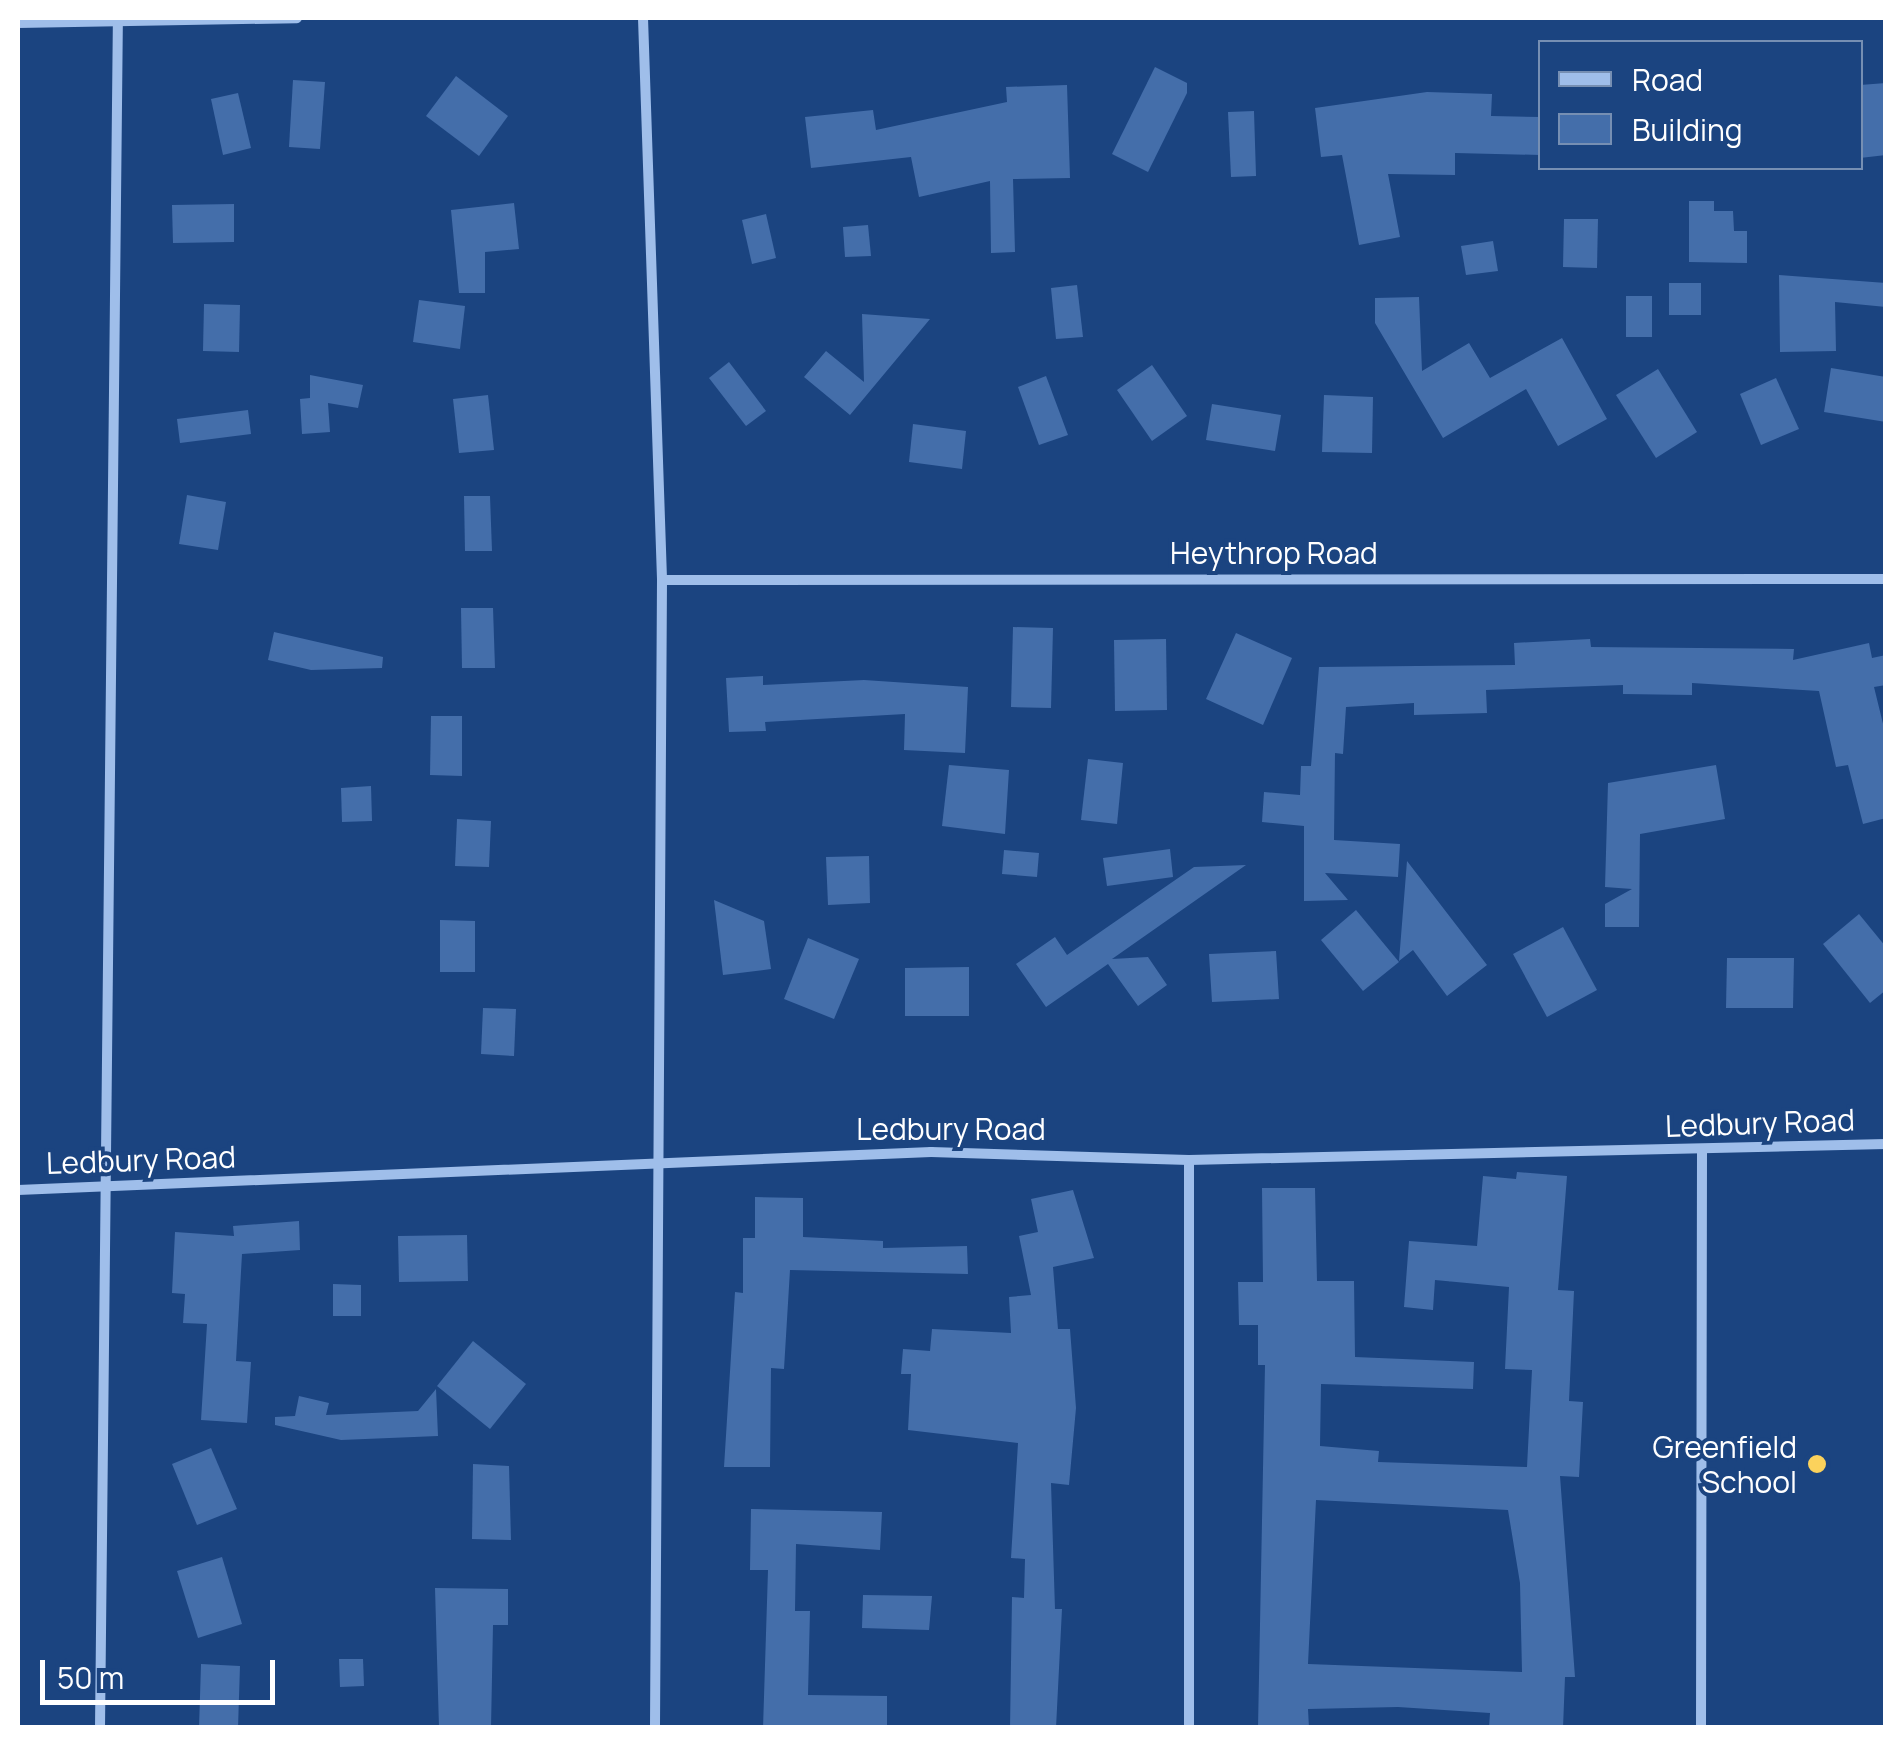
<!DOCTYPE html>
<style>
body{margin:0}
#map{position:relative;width:1903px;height:1745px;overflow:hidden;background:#1b4480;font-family:Manrope,sans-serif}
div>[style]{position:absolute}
.building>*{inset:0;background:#446eaa}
.minor>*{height:10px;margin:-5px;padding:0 5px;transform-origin:5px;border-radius:5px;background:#9fbeea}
.dots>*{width:28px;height:28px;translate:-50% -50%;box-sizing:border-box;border:5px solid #1b4480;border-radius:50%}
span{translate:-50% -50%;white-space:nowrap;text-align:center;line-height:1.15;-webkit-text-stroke:8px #1b4480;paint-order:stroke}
.street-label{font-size:30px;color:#fff}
.poi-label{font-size:30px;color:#fff}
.right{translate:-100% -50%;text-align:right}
.frame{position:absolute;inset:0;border:20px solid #fff;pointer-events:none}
.legend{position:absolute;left:1538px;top:40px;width:325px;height:130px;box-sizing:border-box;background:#1b4480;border:2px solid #768fb3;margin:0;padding:12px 18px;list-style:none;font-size:30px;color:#fff}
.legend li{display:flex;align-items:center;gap:20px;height:50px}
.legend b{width:50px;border:2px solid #768fb3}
.scale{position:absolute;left:40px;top:1660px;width:235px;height:45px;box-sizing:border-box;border:5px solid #fff;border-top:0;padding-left:12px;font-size:30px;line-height:35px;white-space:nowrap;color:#fff;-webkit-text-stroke:8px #1b4480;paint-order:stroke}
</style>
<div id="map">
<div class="building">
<div style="clip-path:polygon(1155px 67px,1187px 83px,1187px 93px,1148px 172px,1112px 154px)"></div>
<div style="clip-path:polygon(456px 76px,508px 116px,479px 156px,426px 116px)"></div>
<div style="clip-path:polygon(293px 80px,325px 82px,320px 149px,289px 147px)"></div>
<div style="clip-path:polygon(1886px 83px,1886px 155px,1860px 158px,1860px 85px)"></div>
<div style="clip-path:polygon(1067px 85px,1070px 178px,1013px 179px,1015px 252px,991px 253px,990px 181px,919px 197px,911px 157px,811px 168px,805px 117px,873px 110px,876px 130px,1007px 102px,1006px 87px)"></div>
<div style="clip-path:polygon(1427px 92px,1492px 94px,1491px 116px,1540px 117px,1540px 155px,1455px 153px,1455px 175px,1388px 174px,1400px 237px,1359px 245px,1342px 155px,1321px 157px,1315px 108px)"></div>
<div style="clip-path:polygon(238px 93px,251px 148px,223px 155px,211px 99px)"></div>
<div style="clip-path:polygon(1254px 111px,1256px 176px,1231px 177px,1228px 112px)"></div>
<div style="clip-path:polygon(1689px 201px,1714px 201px,1714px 211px,1733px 211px,1734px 231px,1747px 231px,1747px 263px,1689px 262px)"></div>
<div style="clip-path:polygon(514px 203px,519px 249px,485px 252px,485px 293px,459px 293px,451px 210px)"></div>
<div style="clip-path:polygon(234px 204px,234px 242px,173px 243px,172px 205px)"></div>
<div style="clip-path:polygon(766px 214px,776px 258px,752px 264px,742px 220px)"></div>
<div style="clip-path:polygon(1564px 219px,1598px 219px,1597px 268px,1563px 267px)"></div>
<div style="clip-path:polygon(868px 225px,871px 256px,845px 257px,843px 227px)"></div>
<div style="clip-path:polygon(1493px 241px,1498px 271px,1466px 275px,1461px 246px)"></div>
<div style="clip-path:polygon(1779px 275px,1886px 283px,1886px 307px,1835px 302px,1836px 351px,1780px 352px)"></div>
<div style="clip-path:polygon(1669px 283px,1701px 283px,1701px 315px,1669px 315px)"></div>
<div style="clip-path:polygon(1077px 285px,1083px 337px,1056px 339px,1051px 288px)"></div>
<div style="clip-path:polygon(1626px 296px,1652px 296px,1652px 337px,1626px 337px)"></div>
<div style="clip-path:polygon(1419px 297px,1422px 371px,1469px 343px,1490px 378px,1562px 338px,1607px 419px,1558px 446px,1526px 389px,1443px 438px,1375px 323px,1375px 298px)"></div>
<div style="clip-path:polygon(419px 300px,465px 306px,460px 349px,413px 342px)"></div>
<div style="clip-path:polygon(204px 304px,240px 305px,239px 352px,203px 351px)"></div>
<div style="clip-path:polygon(862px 314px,930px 319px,850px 415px,804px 377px,826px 351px,864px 382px)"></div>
<div style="clip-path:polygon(729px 362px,766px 411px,746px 426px,709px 378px)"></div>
<div style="clip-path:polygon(1152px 365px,1187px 416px,1152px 441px,1117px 390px)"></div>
<div style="clip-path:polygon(1831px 368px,1886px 377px,1886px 422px,1824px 412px)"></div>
<div style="clip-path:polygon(1658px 369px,1697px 432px,1656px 458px,1616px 395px)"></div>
<div style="clip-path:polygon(310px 375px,363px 385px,358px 408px,328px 403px,330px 432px,302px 434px,300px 399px,310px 398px)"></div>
<div style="clip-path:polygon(1046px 376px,1068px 435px,1039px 445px,1018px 387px)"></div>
<div style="clip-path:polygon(1776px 378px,1799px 429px,1761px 445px,1740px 394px)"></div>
<div style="clip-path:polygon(488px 395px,494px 450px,459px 453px,453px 399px)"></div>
<div style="clip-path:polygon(1324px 395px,1373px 397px,1372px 453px,1322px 452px)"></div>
<div style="clip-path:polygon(1212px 404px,1281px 415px,1275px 451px,1206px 440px)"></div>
<div style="clip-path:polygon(248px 410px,251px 434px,180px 443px,177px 419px)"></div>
<div style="clip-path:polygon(913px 424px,966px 431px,962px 469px,909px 462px)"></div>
<div style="clip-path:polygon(187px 495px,226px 502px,218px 550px,179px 544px)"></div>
<div style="clip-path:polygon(464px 496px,490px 496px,492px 551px,465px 551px)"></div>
<div style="clip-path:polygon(461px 608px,493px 608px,495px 668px,462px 668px)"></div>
<div style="clip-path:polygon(1013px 627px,1053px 628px,1051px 708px,1011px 707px)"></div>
<div style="clip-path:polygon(274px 632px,383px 657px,382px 668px,311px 670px,268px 660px)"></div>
<div style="clip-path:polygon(1236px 633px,1292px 658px,1263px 725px,1206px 699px)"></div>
<div style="clip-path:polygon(1166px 639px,1167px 710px,1115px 711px,1114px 640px)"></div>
<div style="clip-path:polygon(1590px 639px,1591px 647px,1794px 649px,1793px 660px,1869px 643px,1872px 658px,1886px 655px,1886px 685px,1874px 687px,1886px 736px,1886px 818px,1863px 824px,1848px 765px,1836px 767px,1819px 691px,1692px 683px,1692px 695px,1623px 694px,1623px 685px,1486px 690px,1487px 713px,1414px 715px,1414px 703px,1346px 707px,1343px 754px,1335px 753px,1334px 840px,1400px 844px,1398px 877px,1325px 873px,1348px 900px,1304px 901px,1304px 826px,1262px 822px,1264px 792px,1300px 795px,1301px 766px,1311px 766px,1319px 667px,1515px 665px,1514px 643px)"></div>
<div style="clip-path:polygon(763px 676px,763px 685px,864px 680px,968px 687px,965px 753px,904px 750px,905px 714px,765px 722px,766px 731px,729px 732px,726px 678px)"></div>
<div style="clip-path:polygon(431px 716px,462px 716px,462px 776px,430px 775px)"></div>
<div style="clip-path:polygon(1088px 759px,1123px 763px,1117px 824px,1081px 820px)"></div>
<div style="clip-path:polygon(949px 765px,1009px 770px,1005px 834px,942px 826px)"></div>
<div style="clip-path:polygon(1716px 765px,1725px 819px,1640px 834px,1639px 927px,1605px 927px,1605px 904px,1632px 889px,1605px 887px,1608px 783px)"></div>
<div style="clip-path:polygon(371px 786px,372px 821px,342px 822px,341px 788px)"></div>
<div style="clip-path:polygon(457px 819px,491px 821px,489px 867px,455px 866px)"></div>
<div style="clip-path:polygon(1170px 849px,1173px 877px,1107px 886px,1103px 858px)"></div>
<div style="clip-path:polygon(1004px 850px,1039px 853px,1037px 877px,1002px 874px)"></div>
<div style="clip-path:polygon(869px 856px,870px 903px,828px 905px,826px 857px)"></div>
<div style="clip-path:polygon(1407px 861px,1487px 965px,1447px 996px,1413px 950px,1399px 961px)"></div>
<div style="clip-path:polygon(1246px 865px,1112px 959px,1148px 957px,1167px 985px,1138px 1006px,1108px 964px,1046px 1007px,1016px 964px,1055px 937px,1067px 955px,1194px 867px)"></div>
<div style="clip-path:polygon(714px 900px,764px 921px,771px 969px,723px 975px)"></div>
<div style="clip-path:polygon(1356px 910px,1399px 962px,1363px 991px,1321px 940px)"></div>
<div style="clip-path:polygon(1859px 914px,1886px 947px,1886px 990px,1870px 1003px,1823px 944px)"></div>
<div style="clip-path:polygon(440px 920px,475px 921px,475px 972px,440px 972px)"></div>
<div style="clip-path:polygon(1563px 927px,1597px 990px,1547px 1017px,1513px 954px)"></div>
<div style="clip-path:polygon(808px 938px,859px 959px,834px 1019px,784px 999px)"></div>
<div style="clip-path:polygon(1276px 951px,1279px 999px,1212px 1002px,1209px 954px)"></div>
<div style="clip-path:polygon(1727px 958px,1794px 958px,1793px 1008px,1726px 1008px)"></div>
<div style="clip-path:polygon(969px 967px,969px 1016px,905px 1016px,905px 968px)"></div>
<div style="clip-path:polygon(483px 1008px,516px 1009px,514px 1056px,481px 1054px)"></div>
<div style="clip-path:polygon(evenodd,1517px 1172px,1567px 1176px,1558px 1290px,1574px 1291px,1569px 1401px,1583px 1402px,1579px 1477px,1560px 1476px,1575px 1677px,1565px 1677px,1563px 1728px,1489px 1728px,1490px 1713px,1398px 1707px,1308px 1709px,1309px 1728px,1258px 1728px,1265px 1365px,1258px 1365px,1258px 1325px,1239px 1325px,1238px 1282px,1263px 1282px,1262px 1188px,1315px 1188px,1317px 1281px,1354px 1281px,1355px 1357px,1474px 1362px,1473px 1389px,1321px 1384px,1320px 1446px,1379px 1451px,1378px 1462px,1527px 1467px,1532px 1370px,1505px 1369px,1509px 1287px,1435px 1280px,1433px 1310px,1404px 1307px,1409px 1241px,1477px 1246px,1483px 1176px,1516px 1179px,1517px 1172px,1316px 1500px,1508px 1510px,1520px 1583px,1522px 1672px,1308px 1664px,1316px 1500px)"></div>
<div style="clip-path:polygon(1073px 1190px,1094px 1258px,1053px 1267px,1058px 1329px,1070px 1329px,1076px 1408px,1069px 1485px,1051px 1483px,1055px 1609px,1062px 1609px,1056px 1728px,1010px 1728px,1012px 1597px,1024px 1598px,1025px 1559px,1011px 1558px,1018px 1443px,908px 1430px,911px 1374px,901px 1374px,903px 1349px,930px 1351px,932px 1329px,1011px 1333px,1009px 1297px,1031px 1295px,1019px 1236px,1038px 1232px,1031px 1199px)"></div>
<div style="clip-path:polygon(755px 1197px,803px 1198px,803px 1237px,883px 1241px,883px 1248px,967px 1246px,968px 1274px,790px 1270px,784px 1369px,771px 1368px,770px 1467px,724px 1467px,735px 1292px,743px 1293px,743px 1238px,755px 1238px)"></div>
<div style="clip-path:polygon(299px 1221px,300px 1250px,242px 1254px,236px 1361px,251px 1362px,247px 1423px,201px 1420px,207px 1324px,183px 1323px,185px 1294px,172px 1293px,175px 1232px,234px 1236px,233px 1226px)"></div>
<div style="clip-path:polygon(467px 1235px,468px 1281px,399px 1282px,398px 1236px)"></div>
<div style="clip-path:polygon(333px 1284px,361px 1285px,361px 1316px,333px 1316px)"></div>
<div style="clip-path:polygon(473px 1341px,526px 1384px,490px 1429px,437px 1386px)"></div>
<div style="clip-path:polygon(436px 1389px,438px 1436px,341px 1440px,275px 1425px,275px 1417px,295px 1416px,299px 1396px,329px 1403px,326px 1415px,418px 1411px)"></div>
<div style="clip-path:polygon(211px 1448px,237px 1509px,197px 1525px,172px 1464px)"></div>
<div style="clip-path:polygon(473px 1464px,509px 1466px,511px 1540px,472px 1539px)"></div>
<div style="clip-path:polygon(751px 1509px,882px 1512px,880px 1550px,796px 1544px,795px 1611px,810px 1611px,808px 1695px,887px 1696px,887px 1728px,763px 1728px,768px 1570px,750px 1570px)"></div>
<div style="clip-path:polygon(222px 1557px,242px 1624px,198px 1638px,177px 1571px)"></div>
<div style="clip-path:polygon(435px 1588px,508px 1589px,508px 1625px,493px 1625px,491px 1728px,439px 1728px)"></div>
<div style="clip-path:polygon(863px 1595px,932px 1596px,929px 1630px,862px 1628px)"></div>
<div style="clip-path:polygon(339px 1659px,363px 1659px,364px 1686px,340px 1687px)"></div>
<div style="clip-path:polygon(201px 1664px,240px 1666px,238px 1728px,199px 1728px)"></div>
</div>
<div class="minor">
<div style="left:643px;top:18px;width:562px;rotate:88.06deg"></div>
<div style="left:662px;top:580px;width:1148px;rotate:90.35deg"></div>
<div style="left:18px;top:23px;width:279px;rotate:-1deg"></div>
<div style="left:662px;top:580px;width:1224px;rotate:-0.05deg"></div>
<div style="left:1189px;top:1160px;width:568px;rotate:90deg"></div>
<div style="left:18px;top:1190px;width:914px;rotate:-2.38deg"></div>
<div style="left:931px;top:1152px;width:258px;rotate:1.8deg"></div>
<div style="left:1189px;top:1160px;width:697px;rotate:-1.32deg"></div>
<div style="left:100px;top:1728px;width:1707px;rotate:-89.4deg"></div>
<div style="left:1701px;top:1728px;width:577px;rotate:-89.9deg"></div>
</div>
<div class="dots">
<div style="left:1817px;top:1464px;background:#fbd25c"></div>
</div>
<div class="street-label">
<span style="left:1274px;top:553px">Heythrop Road</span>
<span style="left:1760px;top:1123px;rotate:-2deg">Ledbury Road</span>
<span style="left:951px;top:1129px">Ledbury Road</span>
<span style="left:141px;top:1160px;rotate:-2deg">Ledbury Road</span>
</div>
<div class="poi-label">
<span class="right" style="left:1797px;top:1464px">Greenfield<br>School</span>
</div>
<div class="frame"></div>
<ul class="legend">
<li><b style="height:12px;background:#9fbeea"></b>Road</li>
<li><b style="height:28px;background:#446eaa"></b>Building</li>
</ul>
<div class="scale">50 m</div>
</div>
